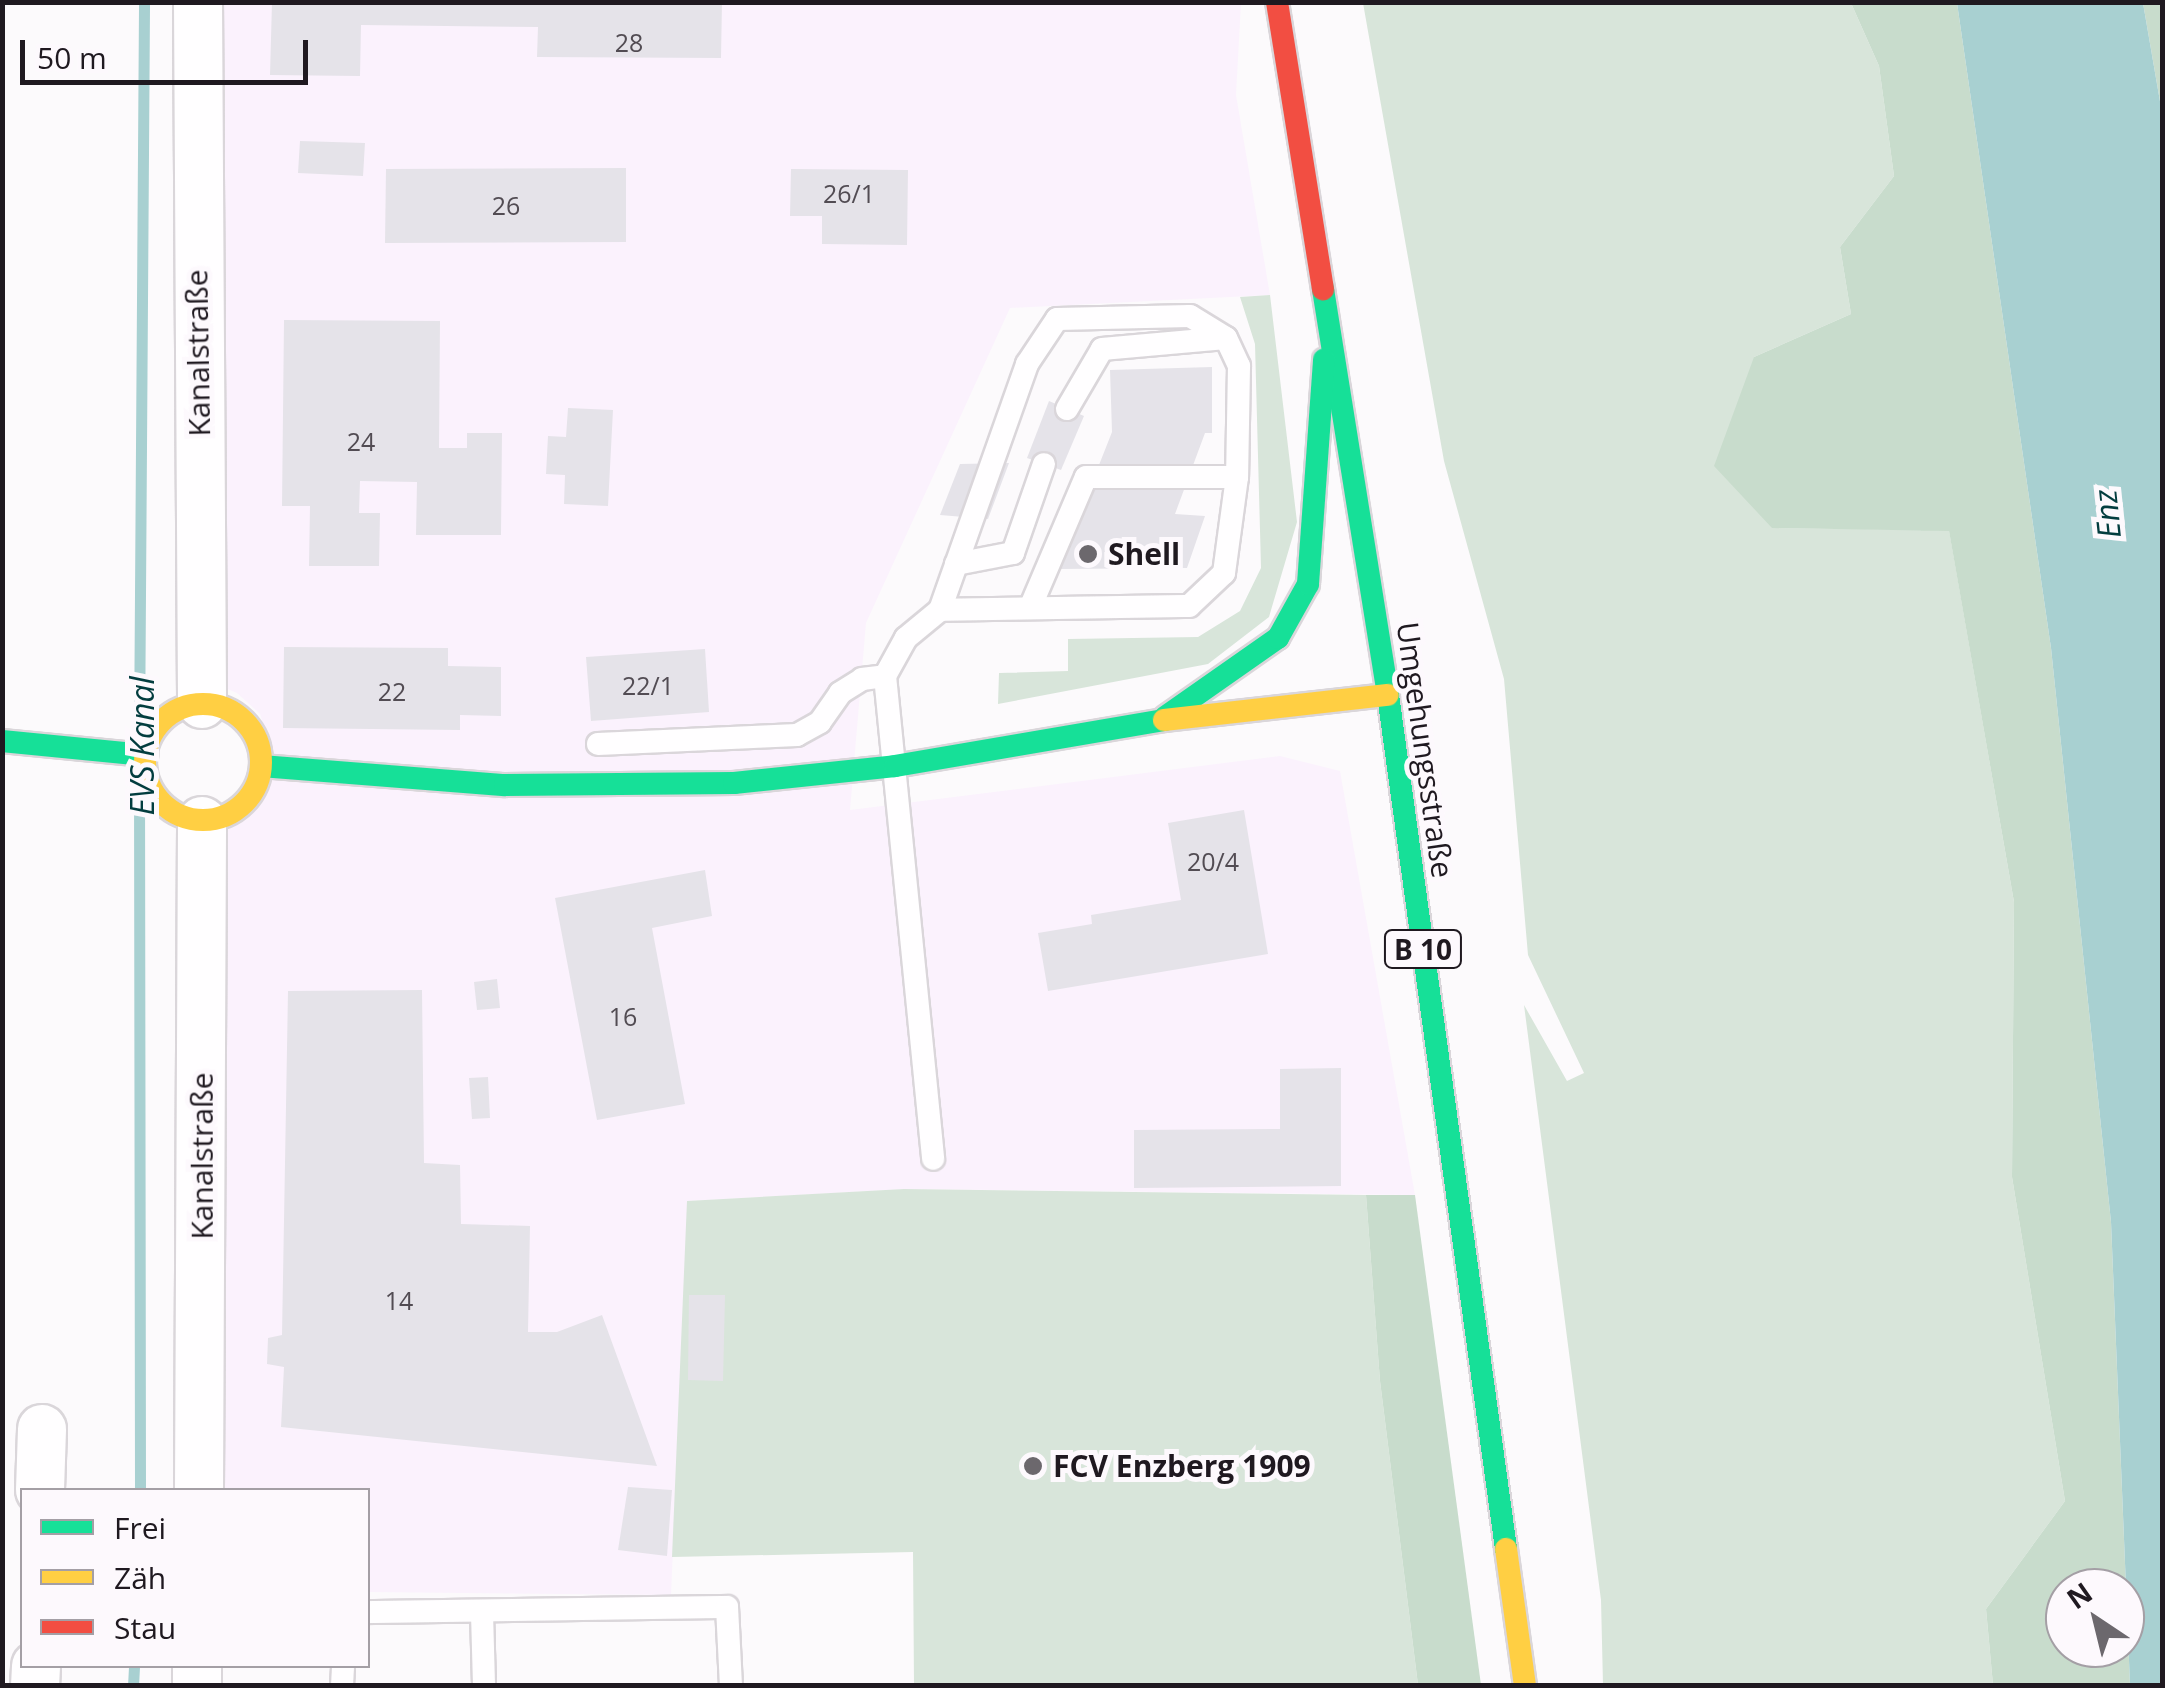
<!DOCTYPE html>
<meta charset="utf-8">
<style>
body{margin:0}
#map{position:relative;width:2165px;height:1688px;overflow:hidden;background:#fcfafc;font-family:"Open Sans",sans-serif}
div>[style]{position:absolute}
.industrial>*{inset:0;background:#fbf2fd}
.green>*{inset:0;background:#d8e5da}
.forest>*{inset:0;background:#c8dccc}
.water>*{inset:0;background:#a8d0d1}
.stream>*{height:11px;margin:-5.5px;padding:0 5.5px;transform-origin:5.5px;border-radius:5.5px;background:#a8d0d1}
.building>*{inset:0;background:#e5e3e9}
.roads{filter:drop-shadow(2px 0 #dad6da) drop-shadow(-2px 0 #dad6da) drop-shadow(0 2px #dad6da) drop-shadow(0 -2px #dad6da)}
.lane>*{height:22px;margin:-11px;padding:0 11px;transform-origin:11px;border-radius:11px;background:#fffeff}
.street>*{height:48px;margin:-24px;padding:0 24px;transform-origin:24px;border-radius:24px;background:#fffeff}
.fast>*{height:22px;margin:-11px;padding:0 11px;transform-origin:11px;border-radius:11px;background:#16e098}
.slow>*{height:22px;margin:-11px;padding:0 11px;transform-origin:11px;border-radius:11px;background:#ffcf43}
.slow>.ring{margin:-11px;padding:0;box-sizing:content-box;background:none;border:22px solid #ffcf43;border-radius:50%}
.jam>*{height:22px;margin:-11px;padding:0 11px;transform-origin:11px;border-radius:11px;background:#f24e42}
.dots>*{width:28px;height:28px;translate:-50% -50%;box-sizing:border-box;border:5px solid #fdf9fd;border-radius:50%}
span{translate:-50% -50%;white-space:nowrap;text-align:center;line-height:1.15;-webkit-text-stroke:10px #fdf9fd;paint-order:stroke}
.number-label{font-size:25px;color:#524c53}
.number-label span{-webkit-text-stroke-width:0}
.shield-label span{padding:2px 8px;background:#fdf9fd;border:2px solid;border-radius:8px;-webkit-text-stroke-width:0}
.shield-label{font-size:28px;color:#1f1920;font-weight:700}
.street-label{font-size:30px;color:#1f1920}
.poi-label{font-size:30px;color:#1f1920;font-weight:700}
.left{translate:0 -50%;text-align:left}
.water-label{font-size:32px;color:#033d3f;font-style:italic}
.frame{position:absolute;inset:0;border:5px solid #1f1920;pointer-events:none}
.legend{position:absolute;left:20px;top:1488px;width:350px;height:180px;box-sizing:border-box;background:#fdf9fd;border:2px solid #a49fa5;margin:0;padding:12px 18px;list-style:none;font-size:30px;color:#1f1920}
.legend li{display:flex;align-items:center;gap:20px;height:50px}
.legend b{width:50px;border:2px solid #a49fa5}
.north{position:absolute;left:2045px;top:1568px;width:100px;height:100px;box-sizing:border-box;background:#fdf9fd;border:2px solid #a49fa5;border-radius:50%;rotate:325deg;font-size:28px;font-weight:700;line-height:40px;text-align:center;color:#1f1920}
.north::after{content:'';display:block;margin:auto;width:35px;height:45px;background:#6c686d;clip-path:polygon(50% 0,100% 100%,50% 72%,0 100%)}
.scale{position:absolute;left:20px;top:40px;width:288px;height:45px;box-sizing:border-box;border:5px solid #1f1920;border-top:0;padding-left:12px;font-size:30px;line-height:35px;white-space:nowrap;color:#1f1920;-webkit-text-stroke:8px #fdf9fd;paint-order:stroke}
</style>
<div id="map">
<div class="industrial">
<div style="clip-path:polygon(220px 3px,1241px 3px,1236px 95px,1270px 295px,1010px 308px,866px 623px,850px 810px,1280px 756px,1340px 771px,1415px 1195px,904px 1189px,688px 1201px,671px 1595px,368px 1592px,368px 1490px,221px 1490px,219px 837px,249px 813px,267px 788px,271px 749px,260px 714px,237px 693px,215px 684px)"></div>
</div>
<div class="green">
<div style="clip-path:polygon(1363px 3px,1851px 3px,1879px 66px,1894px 176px,1840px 247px,1851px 314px,1754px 357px,1772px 528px,1949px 530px,2014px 902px,2012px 1177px,2065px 1501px,1986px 1609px,1993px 1685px,1603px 1685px,1601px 1600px,1524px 1005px,1567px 1081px,1584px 1073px,1528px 955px,1504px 679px,1444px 461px)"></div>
<div style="clip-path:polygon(1270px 295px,1297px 522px,1269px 617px,1208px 664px,998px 704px,999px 673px,1068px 671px,1068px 639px,1198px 637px,1240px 611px,1261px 568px,1255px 344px,1240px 297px)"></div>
<div style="clip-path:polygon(904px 1189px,1366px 1195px,1380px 1381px,1418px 1685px,914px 1685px,913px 1552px,672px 1557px,687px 1201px)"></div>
</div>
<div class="forest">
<div style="clip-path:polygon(evenodd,1851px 3px,1957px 3px,2051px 648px,2111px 1222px,2130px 1685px,1993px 1685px,1986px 1609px,2065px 1501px,2012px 1177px,2014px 902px,1949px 531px,1772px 528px,1714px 466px,1754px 357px,1851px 314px,1840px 247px,1894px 176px,1879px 66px,1851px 3px,2065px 1588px,2125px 1588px,2125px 1648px,2065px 1648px,2065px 1588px)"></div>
<div style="clip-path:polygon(2143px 3px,2162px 3px,2162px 113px)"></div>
<div style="clip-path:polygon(1366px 1195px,1415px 1195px,1481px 1685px,1418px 1685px,1380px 1381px)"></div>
</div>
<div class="water">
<div style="clip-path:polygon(1957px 3px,2143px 3px,2162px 113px,2162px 1685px,2130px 1685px,2111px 1222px,2051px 648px)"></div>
</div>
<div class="stream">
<div style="left:139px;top:741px;width:739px;rotate:-89.61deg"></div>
<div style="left:139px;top:770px;width:720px;rotate:89.92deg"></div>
<div style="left:133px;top:1686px;width:20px;rotate:-87deg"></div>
</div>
<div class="building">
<div style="clip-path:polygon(272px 2px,722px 2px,721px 58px,537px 57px,538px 27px,361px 25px,360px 76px,270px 75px)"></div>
<div style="clip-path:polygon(300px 141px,365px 143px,363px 176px,298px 173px)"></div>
<div style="clip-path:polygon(626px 168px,626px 242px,385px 243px,386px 169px)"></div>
<div style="clip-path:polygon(791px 169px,908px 170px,907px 245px,822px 244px,822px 216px,790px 216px)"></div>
<div style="clip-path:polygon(284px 320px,440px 321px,439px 448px,467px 448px,467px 433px,502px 433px,501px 535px,416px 535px,417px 482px,360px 481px,359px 513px,380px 513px,379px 566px,309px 566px,310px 506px,282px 506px)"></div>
<div style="clip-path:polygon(1212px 367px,1212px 433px,1205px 433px,1175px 514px,1205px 516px,1187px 568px,1058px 569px,1112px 432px,1110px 370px)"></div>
<div style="clip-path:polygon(1049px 401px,1084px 416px,1061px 470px,1027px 458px)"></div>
<div style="clip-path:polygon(568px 408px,613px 410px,608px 506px,564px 504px,565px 475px,546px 474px,548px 436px,566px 437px)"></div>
<div style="clip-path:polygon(1009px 463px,988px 519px,940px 515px,960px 464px)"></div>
<div style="clip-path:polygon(284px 647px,448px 648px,448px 666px,501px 667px,501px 716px,460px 715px,460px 730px,283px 728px)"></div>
<div style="clip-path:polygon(705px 649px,709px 712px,591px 721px,586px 657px)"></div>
<div style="clip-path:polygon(1244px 810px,1268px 954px,1048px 991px,1038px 933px,1092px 924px,1091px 915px,1181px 900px,1168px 823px)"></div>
<div style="clip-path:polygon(705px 870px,712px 916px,652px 928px,685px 1104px,597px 1120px,555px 898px)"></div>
<div style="clip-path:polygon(497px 979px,500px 1008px,477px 1010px,474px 982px)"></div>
<div style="clip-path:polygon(422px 990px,424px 1163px,460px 1165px,461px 1224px,530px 1226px,528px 1332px,557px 1332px,602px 1315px,657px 1466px,281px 1427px,284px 1367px,267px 1364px,268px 1338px,282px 1335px,288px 991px)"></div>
<div style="clip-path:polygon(1341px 1068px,1341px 1186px,1134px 1188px,1134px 1130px,1280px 1129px,1280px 1069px)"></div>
<div style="clip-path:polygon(488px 1077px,490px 1118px,472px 1119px,469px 1078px)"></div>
<div style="clip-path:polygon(689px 1295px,725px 1295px,723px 1381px,688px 1380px)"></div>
<div style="clip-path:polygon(628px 1487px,672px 1490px,667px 1556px,618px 1550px)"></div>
</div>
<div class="roads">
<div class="lane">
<div style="left:1067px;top:409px;width:69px;rotate:-59.7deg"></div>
<div style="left:1102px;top:349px;width:124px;rotate:-5.1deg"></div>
<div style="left:956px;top:564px;width:58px;rotate:-10.9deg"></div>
<div style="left:1013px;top:553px;width:94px;rotate:-70.8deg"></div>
<div style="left:1030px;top:608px;width:142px;rotate:-66.9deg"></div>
<div style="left:1086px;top:477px;width:151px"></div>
<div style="left:885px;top:676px;width:43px;rotate:-61.1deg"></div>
<div style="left:906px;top:638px;width:44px;rotate:-39.5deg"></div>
<div style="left:940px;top:610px;width:261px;rotate:-70.5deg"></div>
<div style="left:1027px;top:364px;width:54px;rotate:-56.3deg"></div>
<div style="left:1057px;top:319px;width:133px;rotate:-1.3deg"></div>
<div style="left:1190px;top:316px;width:42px;rotate:31.4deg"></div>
<div style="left:1226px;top:338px;width:31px;rotate:65deg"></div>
<div style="left:1239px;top:366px;width:111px;rotate:91deg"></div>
<div style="left:1237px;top:477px;width:97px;rotate:97.7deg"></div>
<div style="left:1224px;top:573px;width:48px;rotate:136.7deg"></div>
<div style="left:1189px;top:606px;width:249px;rotate:179.1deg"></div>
<div style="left:598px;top:744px;width:199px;rotate:-2.6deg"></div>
<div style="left:797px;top:735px;width:26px;rotate:-29deg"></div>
<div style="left:820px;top:722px;width:35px;rotate:-55deg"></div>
<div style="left:840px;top:693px;width:26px;rotate:-32deg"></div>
<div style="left:862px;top:679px;width:23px;rotate:-7deg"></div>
<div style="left:885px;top:676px;width:485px;rotate:84.3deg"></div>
<div style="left:368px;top:1612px;width:359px;rotate:-0.8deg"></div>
<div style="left:727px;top:1607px;width:79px;rotate:87.1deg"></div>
<div style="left:482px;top:1613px;width:73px;rotate:88.4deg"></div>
<div style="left:342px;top:1686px;width:20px;rotate:-87deg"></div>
</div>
<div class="street">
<div style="left:198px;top:2px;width:702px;rotate:89.67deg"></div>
<div style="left:40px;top:1490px;width:61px;rotate:-88.1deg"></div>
<div style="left:199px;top:1490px;width:669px;rotate:-89.74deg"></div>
<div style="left:35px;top:1686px;width:20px;rotate:-87deg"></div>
<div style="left:197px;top:1686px;width:20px;rotate:-90deg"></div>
</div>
<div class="fast">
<div style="left:1323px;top:289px;width:411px;rotate:80.9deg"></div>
<div style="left:1388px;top:695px;width:862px;rotate:82.13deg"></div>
<div style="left:1165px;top:717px;width:138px;rotate:-35deg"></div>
<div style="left:1278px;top:638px;width:62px;rotate:-60.9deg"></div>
<div style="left:1308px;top:584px;width:225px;rotate:-85.9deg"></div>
<div style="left:2px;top:741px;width:145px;rotate:5.6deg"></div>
<div style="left:261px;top:766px;width:245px;rotate:4.5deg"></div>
<div style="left:505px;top:785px;width:229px;rotate:-0.5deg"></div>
<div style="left:734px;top:783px;width:162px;rotate:-6deg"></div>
<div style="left:895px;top:766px;width:273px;rotate:-9.7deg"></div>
</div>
<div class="slow">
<div class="ring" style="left:145px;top:704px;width:94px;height:94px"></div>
<div style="left:1164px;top:720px;width:225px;rotate:-6.4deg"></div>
<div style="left:1506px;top:1549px;width:138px;rotate:82.1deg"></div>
</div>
<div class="jam">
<div style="left:1277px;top:2px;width:291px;rotate:80.9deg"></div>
</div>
</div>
<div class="dots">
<div style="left:1088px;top:554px;background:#6c686d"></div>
<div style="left:1033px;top:1466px;background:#6c686d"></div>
</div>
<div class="number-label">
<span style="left:629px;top:42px">28</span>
<span style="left:849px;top:193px">26/1</span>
<span style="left:506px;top:205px">26</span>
<span style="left:361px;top:441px">24</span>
<span style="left:648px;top:685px">22/1</span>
<span style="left:392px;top:691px">22</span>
<span style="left:1213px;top:861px">20/4</span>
<span style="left:623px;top:1016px">16</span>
<span style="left:399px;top:1300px">14</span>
</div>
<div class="shield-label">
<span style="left:1423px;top:949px">B 10</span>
</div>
<div class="street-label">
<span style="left:198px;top:353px;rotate:-91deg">Kanalstraße</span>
<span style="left:1425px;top:750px;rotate:82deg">Umgehungsstraße</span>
<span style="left:202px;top:1156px;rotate:-90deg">Kanalstraße</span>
</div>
<div class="poi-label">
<span class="left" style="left:1108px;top:554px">Shell</span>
<span class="left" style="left:1053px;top:1466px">FCV Enzberg 1909</span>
</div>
<div class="water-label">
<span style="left:2107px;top:514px;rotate:-96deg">Enz</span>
<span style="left:142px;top:746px;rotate:-90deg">EVS Kanal</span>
</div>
<div class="frame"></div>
<ul class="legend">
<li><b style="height:12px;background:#16e098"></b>Frei</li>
<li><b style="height:12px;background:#ffcf43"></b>Zäh</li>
<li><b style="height:12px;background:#f24e42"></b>Stau</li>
</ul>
<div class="north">N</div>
<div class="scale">50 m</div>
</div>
